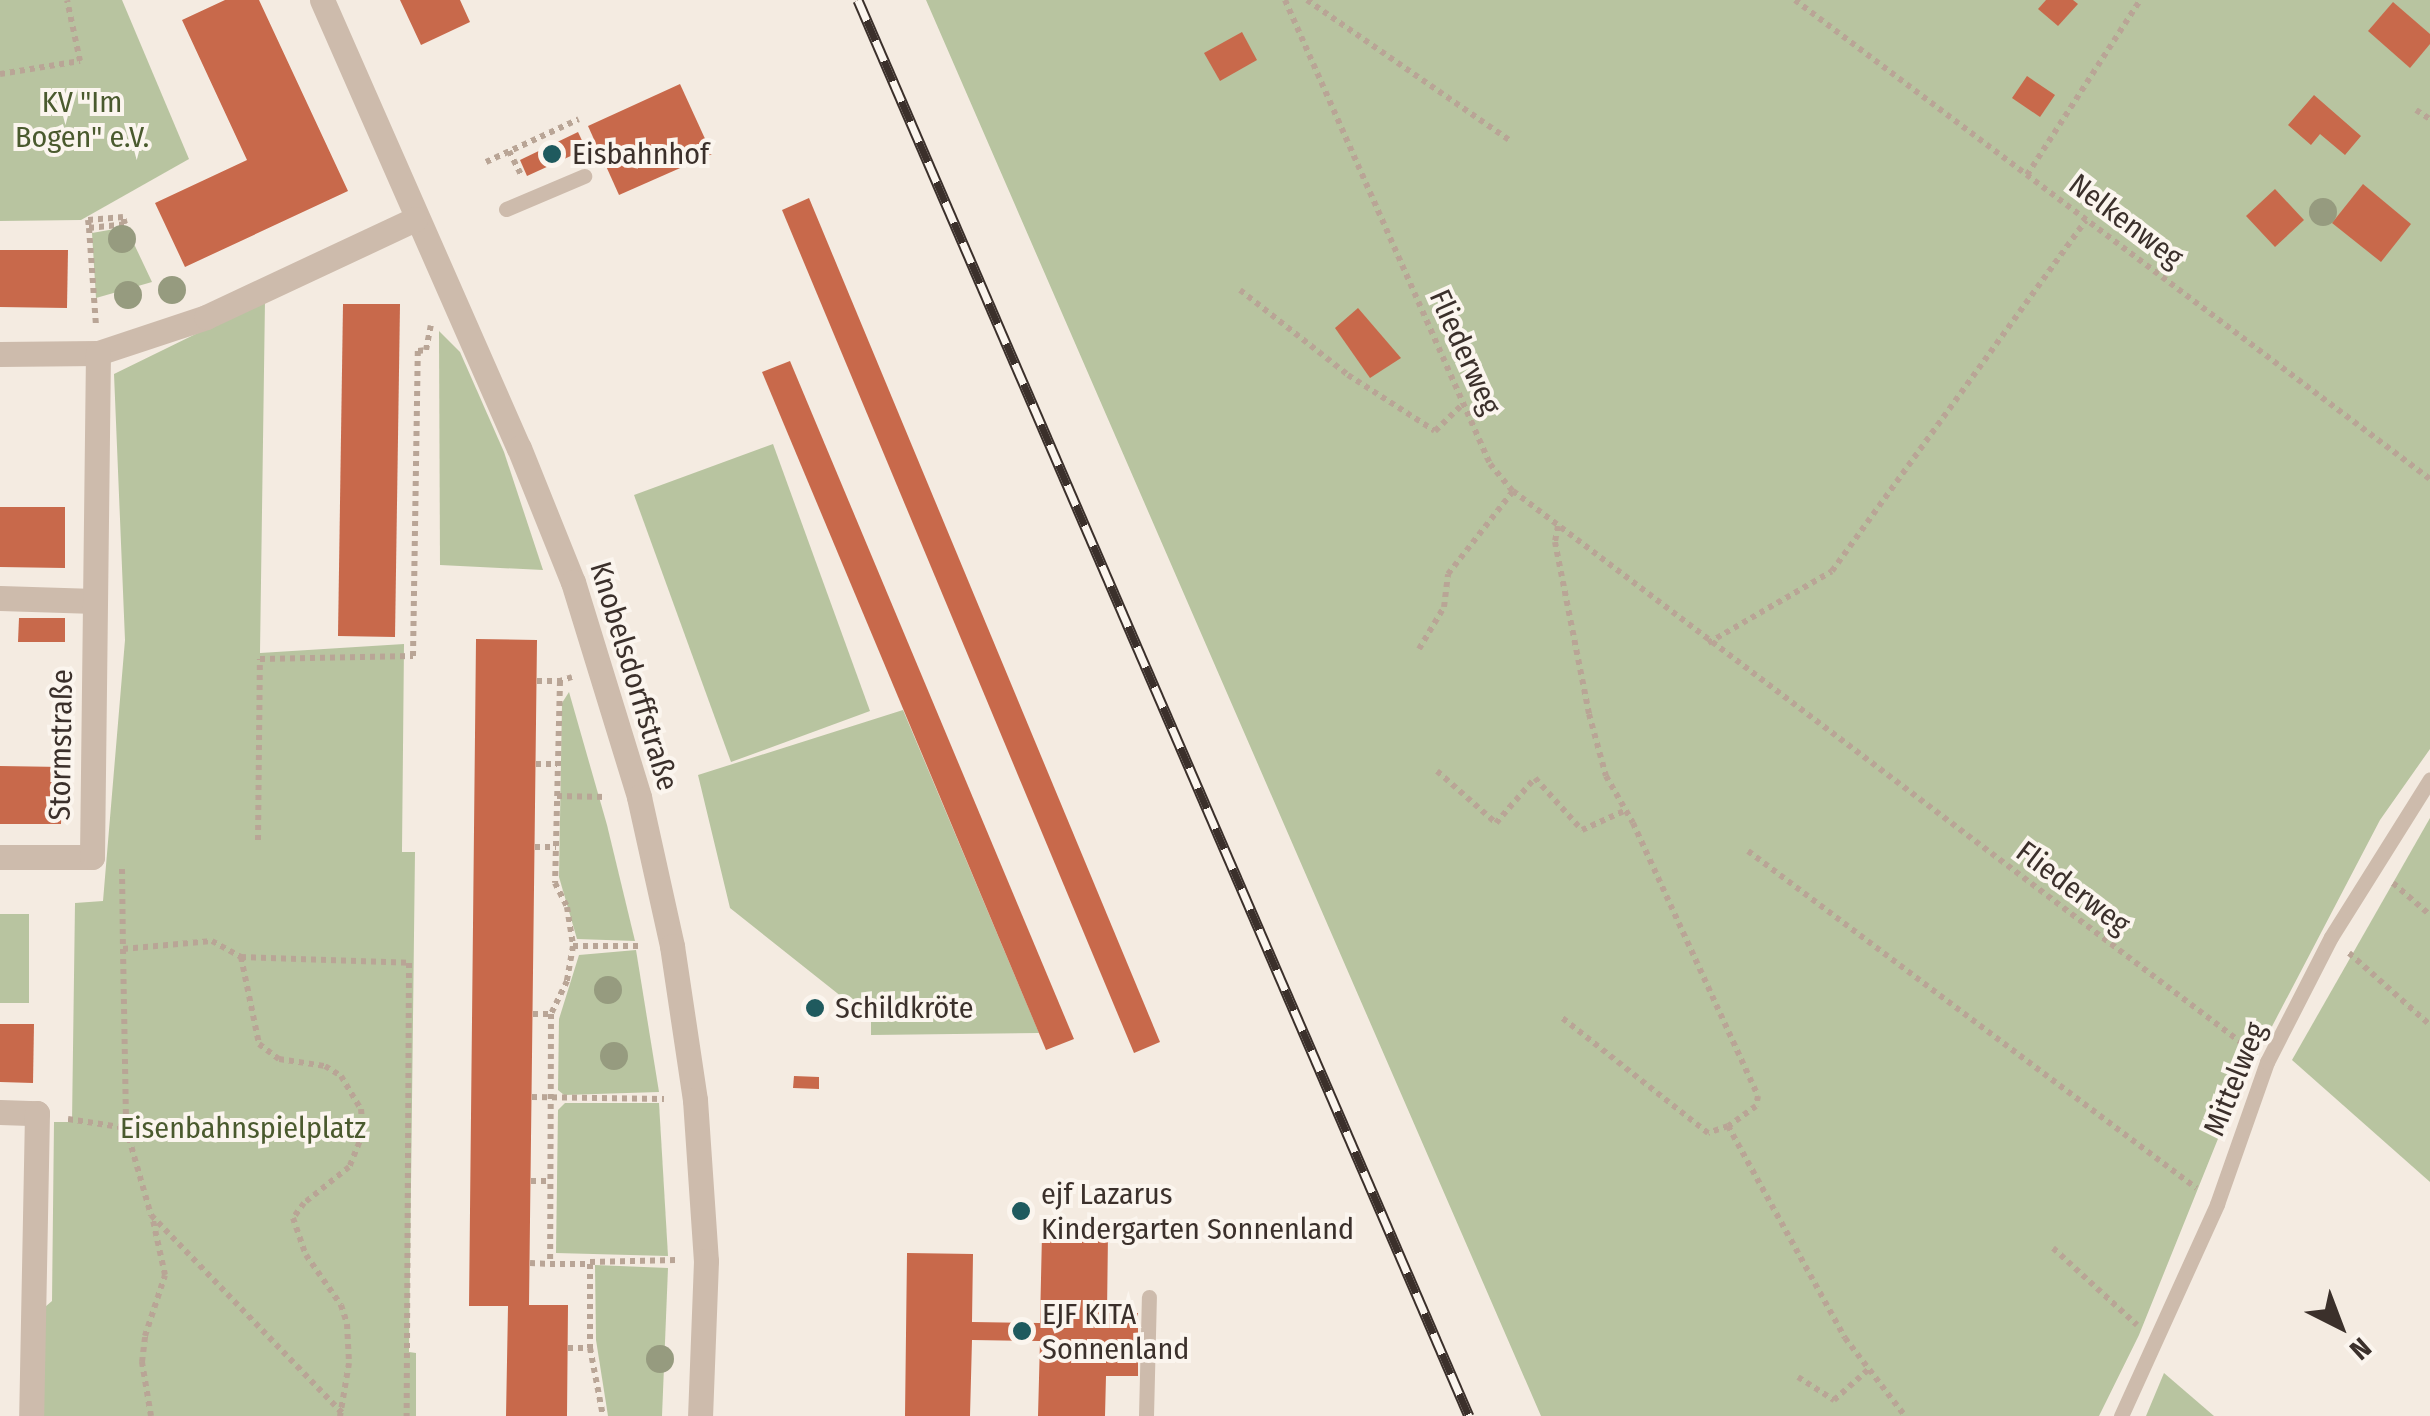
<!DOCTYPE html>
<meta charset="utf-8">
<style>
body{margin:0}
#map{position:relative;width:2430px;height:1416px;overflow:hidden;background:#f4ebe1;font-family:"Fira Sans Condensed",sans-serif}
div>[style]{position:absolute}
.green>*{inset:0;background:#b8c4a0}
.building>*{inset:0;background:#c8694b}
.path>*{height:6px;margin-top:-3px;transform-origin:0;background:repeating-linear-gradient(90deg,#b9a596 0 5px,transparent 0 10px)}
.service>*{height:15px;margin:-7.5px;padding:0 7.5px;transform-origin:7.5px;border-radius:7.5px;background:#cdbbac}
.minor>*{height:25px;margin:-12.5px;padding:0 12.5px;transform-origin:12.5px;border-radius:12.5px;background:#cdbbac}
.rail>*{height:11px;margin-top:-5.5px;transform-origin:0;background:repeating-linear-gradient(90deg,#fbf5ee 0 22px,#3b302b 0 44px);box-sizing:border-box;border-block:2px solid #3b302b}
.trees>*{width:28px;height:28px;margin:-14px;border-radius:50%;background:#969b7f}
.dots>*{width:28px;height:28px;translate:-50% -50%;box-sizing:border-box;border:5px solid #fbf5ee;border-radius:50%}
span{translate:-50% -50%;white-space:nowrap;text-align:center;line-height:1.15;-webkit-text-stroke:8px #fbf5ee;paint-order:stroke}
.park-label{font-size:30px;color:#4a5a2e}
.poi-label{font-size:30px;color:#3b302b}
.left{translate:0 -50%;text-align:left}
.street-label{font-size:30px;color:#3b302b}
.north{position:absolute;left:2290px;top:1276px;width:100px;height:100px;-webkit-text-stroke:8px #fbf5ee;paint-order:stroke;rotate:138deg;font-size:28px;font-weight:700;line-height:40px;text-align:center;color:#3b302b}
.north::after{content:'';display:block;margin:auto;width:35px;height:45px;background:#3b302b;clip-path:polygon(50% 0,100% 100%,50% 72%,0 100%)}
</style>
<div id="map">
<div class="green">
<div style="clip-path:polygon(0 0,122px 0,189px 159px,81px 220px,0 221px)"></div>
<div style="clip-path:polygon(926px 0,2430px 0,2430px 749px,2380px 820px,2234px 1099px,2139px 1335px,2099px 1416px,1541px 1416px)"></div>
<div style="clip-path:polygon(126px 227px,152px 282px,96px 298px,92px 233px)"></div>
<div style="clip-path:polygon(265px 300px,260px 653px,404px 644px,402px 852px,415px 852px,409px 1352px,416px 1353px,416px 1416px,39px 1416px,45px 1307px,52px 1301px,54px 1122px,72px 1122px,75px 903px,103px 901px,125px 640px,114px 374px)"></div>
<div style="clip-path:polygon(439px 331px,460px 352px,504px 452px,543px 570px,440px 565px)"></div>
<div style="clip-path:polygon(773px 444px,870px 711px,731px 762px,634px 495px)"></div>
<div style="clip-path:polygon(569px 692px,607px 825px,635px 941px,577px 939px,559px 877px,562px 703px)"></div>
<div style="clip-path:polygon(903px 710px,1039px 1033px,871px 1035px,871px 1020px,730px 908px,698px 775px)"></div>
<div style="clip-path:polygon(2430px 818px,2430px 1182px,2292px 1060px)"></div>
<div style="clip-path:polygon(0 914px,29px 914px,29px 1003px,0 1003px)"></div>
<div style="clip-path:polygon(636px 950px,659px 1092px,564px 1095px,558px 1090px,559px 1019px,579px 955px)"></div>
<div style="clip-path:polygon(565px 1103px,659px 1103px,668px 1256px,556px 1253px,558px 1110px)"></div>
<div style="clip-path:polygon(595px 1265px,668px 1268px,662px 1416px,608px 1416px,596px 1340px)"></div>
<div style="clip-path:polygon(2164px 1373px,2214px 1416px,2146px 1416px)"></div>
</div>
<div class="building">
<div style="clip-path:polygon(225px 0,259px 0,348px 191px,185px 267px,155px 203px,247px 160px,182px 20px)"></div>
<div style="clip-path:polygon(400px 0,460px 0,470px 22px,421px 45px)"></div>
<div style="clip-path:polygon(2046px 0,2073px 0,2078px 4px,2058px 26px,2038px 9px)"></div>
<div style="clip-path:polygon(2393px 2px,2430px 34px,2430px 44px,2410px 68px,2368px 31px)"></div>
<div style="clip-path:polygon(1242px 32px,1257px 60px,1220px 81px,1204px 53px)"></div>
<div style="clip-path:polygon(2027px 76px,2055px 95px,2040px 117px,2012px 98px)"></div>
<div style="clip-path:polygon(680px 84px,712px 154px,619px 195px,588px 126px)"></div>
<div style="clip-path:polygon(2314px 95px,2361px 136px,2345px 155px,2320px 134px,2311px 145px,2288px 125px)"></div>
<div style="clip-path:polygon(578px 132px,586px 149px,527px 176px,520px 160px)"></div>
<div style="clip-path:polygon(2363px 184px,2411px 224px,2381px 262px,2332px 223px)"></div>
<div style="clip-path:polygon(2275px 189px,2304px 220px,2275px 247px,2246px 216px)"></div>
<div style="clip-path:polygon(809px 198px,1160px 1042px,1134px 1053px,782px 210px)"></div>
<div style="clip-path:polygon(0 250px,68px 250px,67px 308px,0 307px)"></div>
<div style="clip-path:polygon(343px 304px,400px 304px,395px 637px,338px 636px)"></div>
<div style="clip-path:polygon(1358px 308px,1401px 358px,1370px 378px,1335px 328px)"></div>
<div style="clip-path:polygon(790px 361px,1074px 1039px,1046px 1050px,762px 372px)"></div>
<div style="clip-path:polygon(0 507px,65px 507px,65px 568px,0 567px)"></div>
<div style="clip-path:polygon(19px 618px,65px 618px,65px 642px,18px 642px)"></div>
<div style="clip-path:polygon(476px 639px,537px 640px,529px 1305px,568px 1305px,567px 1416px,506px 1416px,508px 1306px,469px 1306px)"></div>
<div style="clip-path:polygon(0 766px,62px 767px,61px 824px,0 824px)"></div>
<div style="clip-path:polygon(0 1024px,34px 1024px,33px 1083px,0 1082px)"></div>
<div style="clip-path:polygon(794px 1076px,819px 1077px,819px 1089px,793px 1088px)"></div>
<div style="clip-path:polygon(1042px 1234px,1108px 1234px,1107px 1313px,1138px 1313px,1138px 1376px,1106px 1376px,1105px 1416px,1038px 1416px,1040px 1341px,972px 1340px,970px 1416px,905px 1416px,907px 1253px,973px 1254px,972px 1322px,1040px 1323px)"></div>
</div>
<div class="path">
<div style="left:1285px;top:0;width:507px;rotate:66.16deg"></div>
<div style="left:1490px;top:464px;width:35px;rotate:50deg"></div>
<div style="left:1513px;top:491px;width:921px;rotate:37.14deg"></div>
<div style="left:1307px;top:0;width:249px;rotate:34.7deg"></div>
<div style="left:1795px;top:0;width:795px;rotate:37.03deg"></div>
<div style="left:0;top:74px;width:81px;rotate:-9.2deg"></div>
<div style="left:80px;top:61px;width:62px;rotate:-102deg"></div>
<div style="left:2416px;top:110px;width:17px;rotate:33deg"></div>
<div style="left:509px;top:151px;width:29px;rotate:63deg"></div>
<div style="left:486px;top:162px;width:102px;rotate:-24.8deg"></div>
<div style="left:2027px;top:175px;width:208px;rotate:-57.1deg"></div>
<div style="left:89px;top:228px;width:36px;rotate:-6deg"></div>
<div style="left:125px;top:224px;width:7px;rotate:-106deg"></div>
<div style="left:123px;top:217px;width:35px;rotate:175deg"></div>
<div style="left:88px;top:220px;width:8px;rotate:83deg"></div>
<div style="left:89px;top:228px;width:97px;rotate:85.9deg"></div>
<div style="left:1240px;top:290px;width:137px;rotate:38.2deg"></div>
<div style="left:1348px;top:375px;width:103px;rotate:32.8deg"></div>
<div style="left:1435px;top:431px;width:39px;rotate:-44deg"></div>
<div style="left:1558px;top:526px;width:16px;rotate:101deg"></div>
<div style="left:1555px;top:542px;width:175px;rotate:78.8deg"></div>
<div style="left:1589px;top:714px;width:64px;rotate:74.7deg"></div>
<div style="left:1606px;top:776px;width:54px;rotate:60.1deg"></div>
<div style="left:1633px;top:823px;width:300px;rotate:65.4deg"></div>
<div style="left:1758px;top:1096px;width:10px;rotate:101deg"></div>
<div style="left:1756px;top:1106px;width:34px;rotate:144deg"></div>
<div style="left:1728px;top:1126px;width:21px;rotate:161deg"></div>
<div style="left:1708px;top:1133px;width:187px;rotate:-141.7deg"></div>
<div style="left:1708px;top:643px;width:143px;rotate:-30.1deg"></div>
<div style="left:1832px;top:571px;width:433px;rotate:-54.1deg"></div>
<div style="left:1419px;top:649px;width:49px;rotate:-59.2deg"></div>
<div style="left:1444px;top:607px;width:33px;rotate:-83deg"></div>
<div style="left:1448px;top:574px;width:105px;rotate:-51.9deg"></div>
<div style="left:572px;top:677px;width:13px;rotate:162deg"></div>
<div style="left:560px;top:681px;width:202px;rotate:91.4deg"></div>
<div style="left:555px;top:883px;width:27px;rotate:63deg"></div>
<div style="left:567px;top:907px;width:39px;rotate:81deg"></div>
<div style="left:573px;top:946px;width:36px;rotate:100deg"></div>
<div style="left:567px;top:981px;width:37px;rotate:116deg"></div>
<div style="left:551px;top:1014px;width:250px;rotate:90.2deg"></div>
<div style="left:550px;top:1264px;width:40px"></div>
<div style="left:590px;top:1264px;width:84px;rotate:90deg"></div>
<div style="left:590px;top:1348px;width:69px;rotate:79.2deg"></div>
<div style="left:537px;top:681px;width:23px"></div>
<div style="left:536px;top:764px;width:21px"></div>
<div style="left:1437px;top:771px;width:79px;rotate:41.4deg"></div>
<div style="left:1496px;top:823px;width:60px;rotate:-49.1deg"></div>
<div style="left:1535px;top:778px;width:70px;rotate:47.9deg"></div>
<div style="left:1582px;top:830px;width:48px;rotate:-24.4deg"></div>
<div style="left:557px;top:796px;width:50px;rotate:1.1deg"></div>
<div style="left:258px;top:840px;width:181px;rotate:-89.4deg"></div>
<div style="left:260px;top:659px;width:153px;rotate:-1.1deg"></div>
<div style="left:413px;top:656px;width:305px;rotate:-89.1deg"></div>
<div style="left:418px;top:351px;width:8px;rotate:-7deg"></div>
<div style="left:426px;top:350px;width:25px;rotate:-79deg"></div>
<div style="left:535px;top:847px;width:21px"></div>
<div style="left:1748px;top:851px;width:561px;rotate:36.95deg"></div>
<div style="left:122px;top:869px;width:80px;rotate:89.3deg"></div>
<div style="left:123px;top:949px;width:89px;rotate:-5.1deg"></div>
<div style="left:212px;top:941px;width:33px;rotate:29deg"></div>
<div style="left:241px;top:957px;width:168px;rotate:2deg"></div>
<div style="left:409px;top:963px;width:453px;rotate:90.3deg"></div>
<div style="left:2393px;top:883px;width:49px;rotate:40.9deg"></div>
<div style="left:573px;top:946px;width:68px"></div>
<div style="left:123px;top:949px;width:179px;rotate:89deg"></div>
<div style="left:126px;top:1128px;width:91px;rotate:74deg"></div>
<div style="left:151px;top:1215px;width:279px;rotate:46deg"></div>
<div style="left:2349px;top:953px;width:108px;rotate:41.6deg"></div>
<div style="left:241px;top:957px;width:89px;rotate:78.3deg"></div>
<div style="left:259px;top:1044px;width:25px;rotate:37deg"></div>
<div style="left:279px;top:1059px;width:47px;rotate:8.7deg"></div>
<div style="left:325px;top:1066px;width:19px;rotate:32deg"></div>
<div style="left:341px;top:1076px;width:39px;rotate:59deg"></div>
<div style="left:361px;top:1109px;width:24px;rotate:85deg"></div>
<div style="left:363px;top:1133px;width:37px;rotate:112deg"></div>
<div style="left:349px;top:1167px;width:58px;rotate:141.3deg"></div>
<div style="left:304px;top:1203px;width:19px;rotate:126deg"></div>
<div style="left:293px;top:1218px;width:39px;rotate:71deg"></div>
<div style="left:306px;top:1255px;width:61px;rotate:55deg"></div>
<div style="left:341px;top:1305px;width:20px;rotate:72deg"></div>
<div style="left:347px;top:1324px;width:39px;rotate:87deg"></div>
<div style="left:349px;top:1363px;width:54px;rotate:99.6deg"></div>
<div style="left:533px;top:1014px;width:18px"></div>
<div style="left:532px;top:1097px;width:132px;rotate:0.9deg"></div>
<div style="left:68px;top:1119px;width:59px;rotate:8.8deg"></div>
<div style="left:1728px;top:1126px;width:242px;rotate:61.1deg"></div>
<div style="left:1845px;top:1338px;width:98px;rotate:52.4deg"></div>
<div style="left:531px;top:1181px;width:20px"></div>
<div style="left:2053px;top:1248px;width:114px;rotate:42.5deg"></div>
<div style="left:590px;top:1262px;width:86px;rotate:-1.3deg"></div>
<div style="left:530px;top:1263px;width:20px;rotate:3deg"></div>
<div style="left:568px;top:1348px;width:22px"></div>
<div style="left:1798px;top:1377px;width:43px;rotate:32.6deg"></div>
<div style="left:1834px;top:1400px;width:47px;rotate:-41.5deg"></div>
<div style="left:151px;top:1416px;width:55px;rotate:-99.5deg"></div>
<div style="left:142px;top:1362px;width:26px;rotate:-83deg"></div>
<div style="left:145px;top:1336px;width:64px;rotate:-71.8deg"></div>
<div style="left:165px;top:1275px;width:60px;rotate:-102.4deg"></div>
</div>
<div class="service">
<div style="left:506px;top:209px;width:85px;rotate:-22.9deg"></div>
<div style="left:1146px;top:1416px;width:119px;rotate:-88.6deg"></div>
<div style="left:2121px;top:1416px;width:233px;rotate:-65.6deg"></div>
<div style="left:2217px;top:1204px;width:151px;rotate:-70.6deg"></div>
<div style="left:2267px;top:1062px;width:140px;rotate:-62.9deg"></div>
<div style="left:2331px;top:937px;width:186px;rotate:-57.9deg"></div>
</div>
<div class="minor">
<div style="left:322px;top:0;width:489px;rotate:66.3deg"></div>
<div style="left:519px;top:448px;width:144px;rotate:68.1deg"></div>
<div style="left:573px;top:582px;width:225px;rotate:72.9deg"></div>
<div style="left:639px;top:797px;width:153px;rotate:77.5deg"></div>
<div style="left:672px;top:946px;width:156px;rotate:81.5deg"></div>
<div style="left:695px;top:1100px;width:161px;rotate:86.1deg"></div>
<div style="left:706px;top:1261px;width:155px;rotate:92.2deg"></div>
<div style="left:0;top:354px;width:98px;rotate:-0.6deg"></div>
<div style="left:98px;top:353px;width:114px;rotate:-18.4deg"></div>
<div style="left:206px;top:317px;width:231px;rotate:-25.1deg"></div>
<div style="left:0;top:598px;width:95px;rotate:1.8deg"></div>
<div style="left:0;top:857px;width:92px"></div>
<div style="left:92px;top:857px;width:504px;rotate:-89.32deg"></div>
<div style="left:0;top:1112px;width:37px;rotate:2deg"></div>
<div style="left:37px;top:1113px;width:303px;rotate:91.1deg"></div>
</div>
<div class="rail">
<div style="left:858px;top:0;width:1542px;rotate:66.66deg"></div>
</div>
<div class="trees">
<div style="left:2323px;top:212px"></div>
<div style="left:122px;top:239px"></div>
<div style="left:172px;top:290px"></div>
<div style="left:128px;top:295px"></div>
<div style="left:608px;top:990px"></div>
<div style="left:614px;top:1056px"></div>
<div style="left:660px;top:1359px"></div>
</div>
<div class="dots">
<div style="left:552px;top:154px;background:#1f5a5e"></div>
<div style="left:815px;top:1008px;background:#1f5a5e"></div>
<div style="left:1021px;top:1211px;background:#1f5a5e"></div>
<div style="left:1022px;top:1331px;background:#1f5a5e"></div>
</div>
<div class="park-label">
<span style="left:82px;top:119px">KV "Im<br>Bogen" e.V.</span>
<span style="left:243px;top:1128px">Eisenbahnspielplatz</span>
</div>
<div class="poi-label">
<span class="left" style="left:572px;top:154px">Eisbahnhof</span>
<span class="left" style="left:835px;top:1008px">Schildkröte</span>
<span class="left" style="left:1041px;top:1211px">ejf Lazarus<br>Kindergarten Sonnenland</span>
<span class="left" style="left:1042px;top:1331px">EJF KITA<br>Sonnenland</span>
</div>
<div class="street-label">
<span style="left:2126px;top:221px;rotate:37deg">Nelkenweg</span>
<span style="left:1465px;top:352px;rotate:66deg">Fliederweg</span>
<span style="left:634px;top:676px;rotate:73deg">Knobelsdorffstraße</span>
<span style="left:61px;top:745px;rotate:-89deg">Stormstraße</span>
<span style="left:2073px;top:888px;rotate:37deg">Fliederweg</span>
<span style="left:2235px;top:1079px;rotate:-68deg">Mittelweg</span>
</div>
<div class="north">N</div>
</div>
